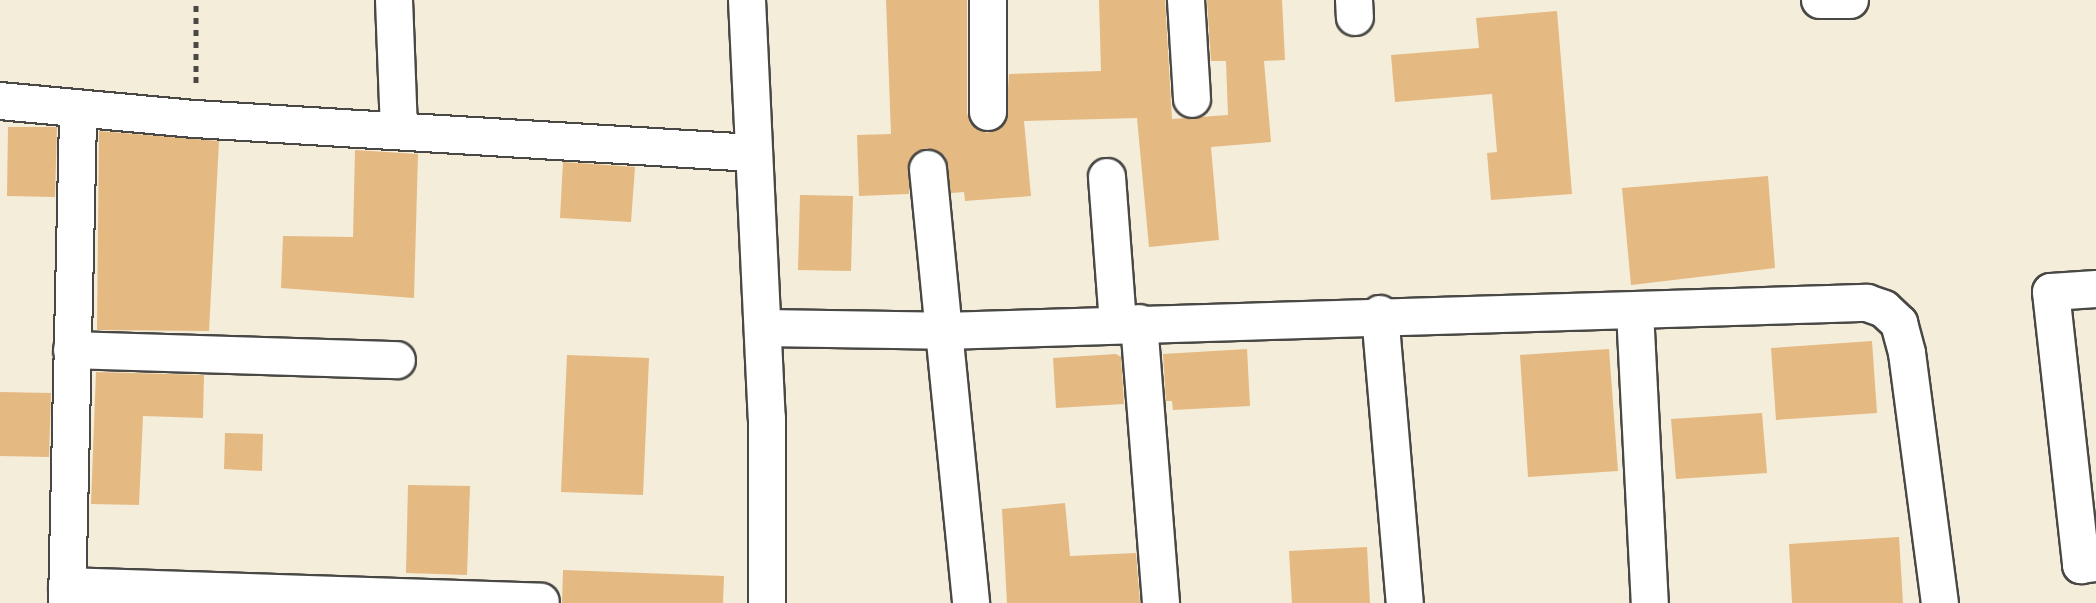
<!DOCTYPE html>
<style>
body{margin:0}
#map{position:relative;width:2096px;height:603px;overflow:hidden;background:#f3edda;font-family:"IM FELL French Canon",serif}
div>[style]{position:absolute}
.building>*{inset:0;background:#e5b982}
.path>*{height:5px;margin-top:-2.5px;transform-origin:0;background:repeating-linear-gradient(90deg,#494845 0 6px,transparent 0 12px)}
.roads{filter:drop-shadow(2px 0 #494845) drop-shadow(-2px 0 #494845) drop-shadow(0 2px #494845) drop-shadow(0 -2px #494845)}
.minor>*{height:36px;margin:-18px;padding:0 18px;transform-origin:18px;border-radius:18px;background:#fff}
span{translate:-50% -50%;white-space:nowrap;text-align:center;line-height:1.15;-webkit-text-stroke:6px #fff;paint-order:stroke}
</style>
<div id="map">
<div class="building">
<div style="clip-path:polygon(886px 0,967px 0,967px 113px,970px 123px,987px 133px,1006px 122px,1009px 74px,1101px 71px,1099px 0,1165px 0,1172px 119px,1228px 115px,1226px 61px,1211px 61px,1207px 0,1282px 0,1285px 60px,1264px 61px,1271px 142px,1211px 147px,1219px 240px,1149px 247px,1137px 118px,1024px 121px,1031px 196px,965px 201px,964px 192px,951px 193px,945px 156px,927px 148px,909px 161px,909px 194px,859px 196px,857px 135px,891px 134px)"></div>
<div style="clip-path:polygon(1557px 11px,1572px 194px,1491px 200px,1487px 153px,1497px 152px,1492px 94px,1395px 102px,1391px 55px,1479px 48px,1476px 18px)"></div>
<div style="clip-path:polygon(8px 127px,57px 127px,55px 197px,7px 196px)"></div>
<div style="clip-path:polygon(99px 131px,219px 141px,209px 331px,97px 330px)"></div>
<div style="clip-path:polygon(355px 150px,418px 154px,414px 298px,281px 288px,283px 236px,353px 237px)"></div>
<div style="clip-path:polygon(563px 162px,635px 167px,631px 222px,560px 218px)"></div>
<div style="clip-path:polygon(1768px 176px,1775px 268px,1631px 285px,1622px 188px)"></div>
<div style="clip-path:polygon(800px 195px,853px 196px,851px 271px,798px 270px)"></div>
<div style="clip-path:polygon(1872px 341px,1877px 413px,1776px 420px,1771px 348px)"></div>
<div style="clip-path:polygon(1247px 349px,1250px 406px,1173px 410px,1172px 401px,1166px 401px,1163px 354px)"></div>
<div style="clip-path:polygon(1609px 349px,1618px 471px,1528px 477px,1520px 355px)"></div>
<div style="clip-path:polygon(1116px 354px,1121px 357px,1124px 404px,1056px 408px,1053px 358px)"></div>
<div style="clip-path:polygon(567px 355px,649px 358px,643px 495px,561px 492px)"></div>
<div style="clip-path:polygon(96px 372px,204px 375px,203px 418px,143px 416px,139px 505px,91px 504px)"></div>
<div style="clip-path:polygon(0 392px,51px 393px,49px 457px,0 456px)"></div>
<div style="clip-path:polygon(1762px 413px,1767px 473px,1676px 479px,1671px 419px)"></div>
<div style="clip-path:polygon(225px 433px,263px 434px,262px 471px,224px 469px)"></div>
<div style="clip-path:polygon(408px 485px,470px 486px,467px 575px,406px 573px)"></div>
<div style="clip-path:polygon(1065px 503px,1070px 556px,1136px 553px,1140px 603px,1007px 603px,1002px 509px)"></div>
<div style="clip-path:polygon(1899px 537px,1903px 603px,1792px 603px,1789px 544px)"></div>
<div style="clip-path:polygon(1367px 547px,1370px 603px,1292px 603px,1289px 551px)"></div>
<div style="clip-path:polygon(563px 570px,724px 576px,723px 603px,562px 603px)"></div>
</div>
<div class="path">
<div style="left:196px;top:83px;width:83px;rotate:-90deg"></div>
</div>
<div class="roads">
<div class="minor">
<div style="left:394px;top:0;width:130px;rotate:87.8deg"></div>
<div style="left:747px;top:0;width:418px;rotate:87.3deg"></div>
<div style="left:767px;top:418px;width:185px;rotate:90deg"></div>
<div style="left:988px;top:0;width:112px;rotate:90deg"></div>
<div style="left:1186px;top:0;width:99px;rotate:86.5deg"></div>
<div style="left:1354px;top:0;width:17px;rotate:87deg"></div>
<div style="left:1820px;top:0;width:30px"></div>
<div style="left:0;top:101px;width:196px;rotate:5.3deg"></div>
<div style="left:195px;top:119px;width:559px;rotate:3.49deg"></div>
<div style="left:928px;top:169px;width:163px;rotate:84.4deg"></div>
<div style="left:944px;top:331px;width:886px;rotate:-1.75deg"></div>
<div style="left:1830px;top:304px;width:37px;rotate:-2deg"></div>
<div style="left:1867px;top:303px;width:18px;rotate:19deg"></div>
<div style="left:1884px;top:309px;width:21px;rotate:43deg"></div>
<div style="left:1899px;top:323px;width:31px;rotate:75deg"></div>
<div style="left:1907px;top:353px;width:252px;rotate:82.5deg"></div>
<div style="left:1107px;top:177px;width:147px;rotate:85.7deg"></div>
<div style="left:2096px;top:289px;width:45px;rotate:176.2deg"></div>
<div style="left:2051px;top:292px;width:275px;rotate:83.7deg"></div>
<div style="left:2081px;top:565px;width:15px;rotate:-8deg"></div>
<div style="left:1635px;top:311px;width:292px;rotate:87.1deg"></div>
<div style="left:1380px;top:314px;width:290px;rotate:85.1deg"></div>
<div style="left:1139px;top:323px;width:281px;rotate:85.5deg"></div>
<div style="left:763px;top:328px;width:181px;rotate:0.9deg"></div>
<div style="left:944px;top:331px;width:273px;rotate:84.3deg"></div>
<div style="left:72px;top:350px;width:325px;rotate:1.8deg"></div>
<div style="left:67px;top:586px;width:474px;rotate:1.9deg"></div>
<div style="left:67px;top:603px;width:494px;rotate:-88.7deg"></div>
</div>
</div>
</div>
